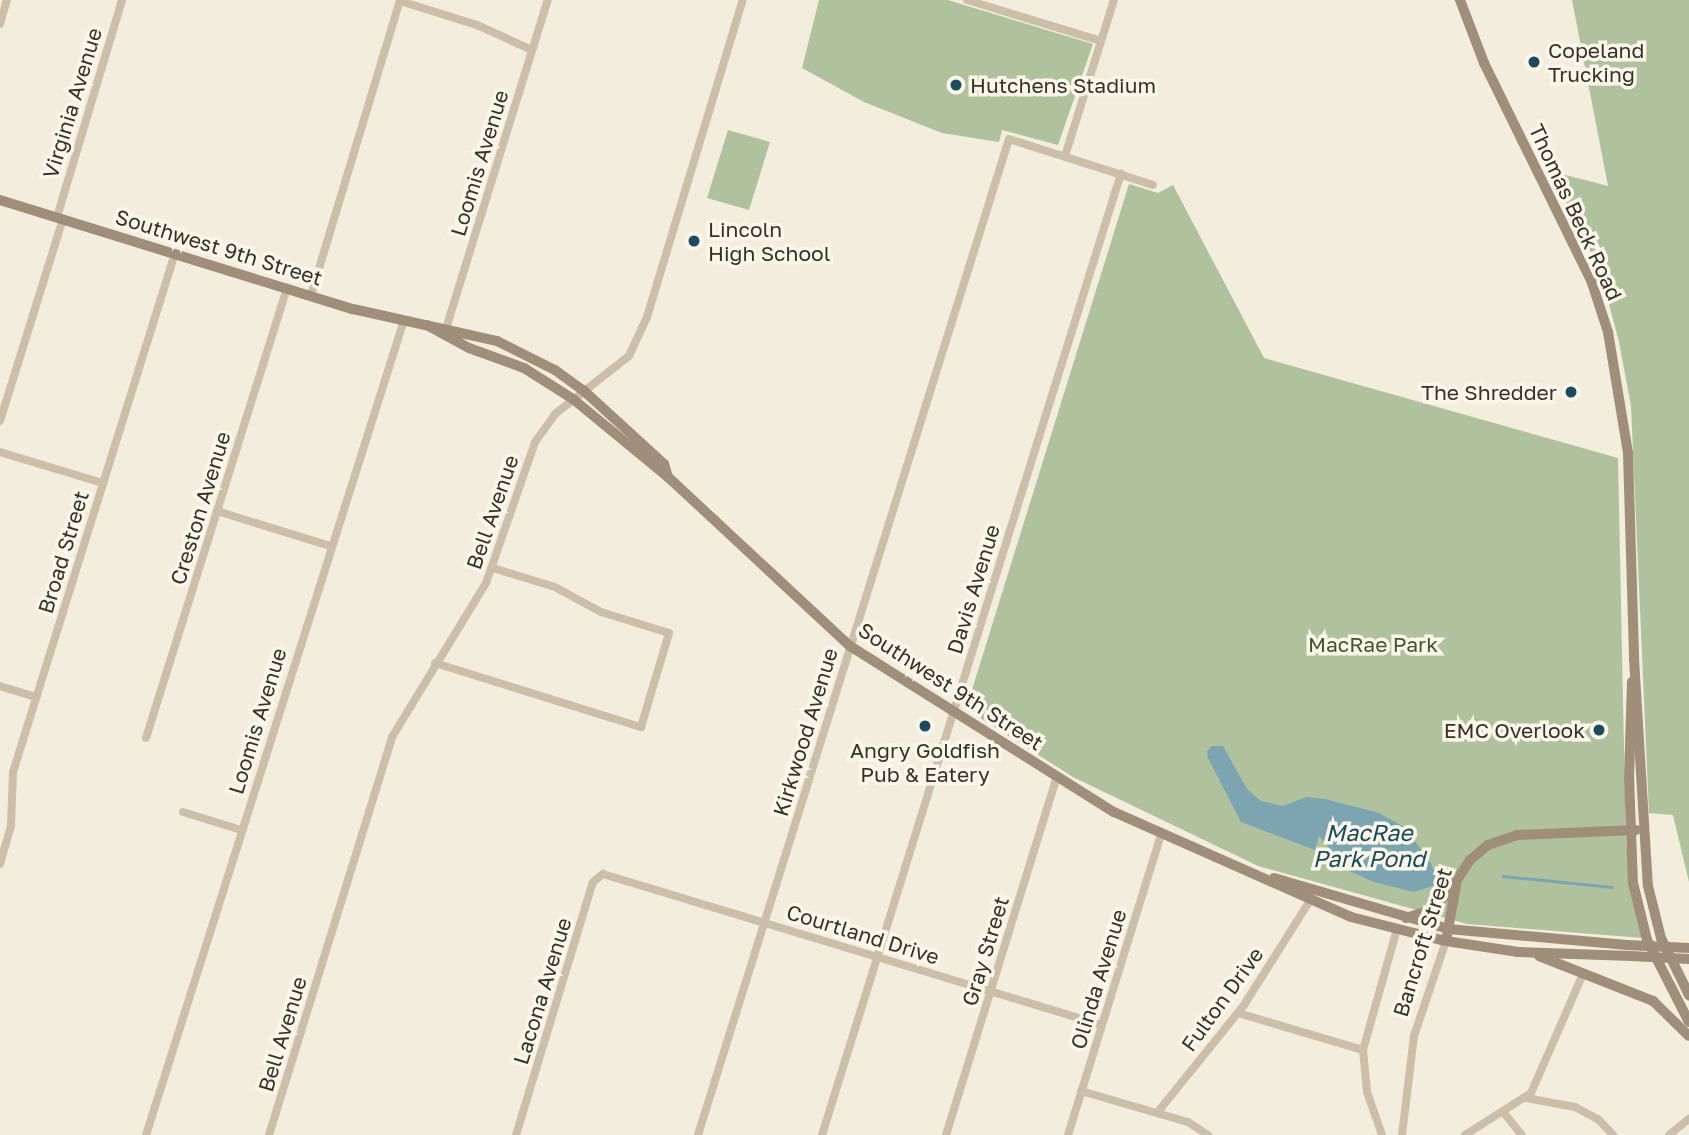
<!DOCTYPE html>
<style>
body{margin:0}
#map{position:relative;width:1689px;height:1135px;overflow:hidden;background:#f3eddd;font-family:"Golos Text",sans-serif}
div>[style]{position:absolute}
.green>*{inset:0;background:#afc29d}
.water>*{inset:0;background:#7ca4b1}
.stream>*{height:2.5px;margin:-1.25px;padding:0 1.25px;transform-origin:1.25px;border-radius:1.25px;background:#7ca4b1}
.minor>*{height:8px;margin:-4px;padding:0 4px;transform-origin:4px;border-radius:4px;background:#cbbfa9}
.secondary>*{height:10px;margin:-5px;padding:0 5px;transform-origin:5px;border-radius:5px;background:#9f8f7a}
.secondary-bridge>*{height:10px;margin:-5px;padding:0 5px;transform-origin:5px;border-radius:5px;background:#9f8f7a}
.dots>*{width:19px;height:19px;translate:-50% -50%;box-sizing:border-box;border:4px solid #faf6ea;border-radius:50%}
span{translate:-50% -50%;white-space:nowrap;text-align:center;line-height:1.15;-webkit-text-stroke:7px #faf6ea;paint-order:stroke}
.poi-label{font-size:21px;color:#383129}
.left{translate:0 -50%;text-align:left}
.right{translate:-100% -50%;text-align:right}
.street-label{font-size:21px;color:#383129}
.park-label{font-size:21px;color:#3f572c}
.water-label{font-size:23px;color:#1d4b5b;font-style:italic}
</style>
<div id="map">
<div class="green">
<div style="clip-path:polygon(819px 0,948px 0,1093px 44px,1058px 145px,1002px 130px,999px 142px,942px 133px,864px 102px,802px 68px)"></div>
<div style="clip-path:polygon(1572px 0,1689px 0,1689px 882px,1673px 815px,1649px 813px,1631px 406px,1619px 342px,1600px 270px,1550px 171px,1608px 186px)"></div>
<div style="clip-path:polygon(728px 130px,770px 142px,749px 210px,707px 198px)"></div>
<div style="clip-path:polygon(1129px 184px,1158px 193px,1173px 185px,1264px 358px,1618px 458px,1626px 844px,1642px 938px,1467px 924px,1258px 866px,1073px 777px,966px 709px)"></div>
</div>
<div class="water">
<div style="clip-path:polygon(1212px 746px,1223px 746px,1247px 789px,1261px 801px,1283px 806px,1306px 797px,1325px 799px,1379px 813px,1404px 827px,1431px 863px,1439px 884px,1414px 892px,1374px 882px,1349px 871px,1319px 836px,1315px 850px,1241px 822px,1208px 758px,1207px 751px)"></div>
</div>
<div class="stream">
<div style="left:1503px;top:876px;width:109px;rotate:5.8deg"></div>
</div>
<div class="minor">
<div style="left:967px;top:0;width:140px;rotate:17deg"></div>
<div style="left:400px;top:1px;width:81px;rotate:17.3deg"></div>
<div style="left:477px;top:25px;width:60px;rotate:24.4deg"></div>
<div style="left:0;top:24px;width:25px;rotate:-74deg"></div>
<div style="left:1065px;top:156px;width:164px;rotate:-72.6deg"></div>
<div style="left:57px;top:217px;width:227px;rotate:-73.3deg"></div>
<div style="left:311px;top:295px;width:308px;rotate:-73.2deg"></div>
<div style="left:444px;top:335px;width:351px;rotate:-72.8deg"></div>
<div style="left:0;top:421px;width:212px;rotate:-72.7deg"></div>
<div style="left:0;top:452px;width:108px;rotate:16.8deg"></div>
<div style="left:217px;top:511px;width:118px;rotate:17.2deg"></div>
<div style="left:435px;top:663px;width:216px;rotate:17.3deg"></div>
<div style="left:641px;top:727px;width:98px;rotate:-73.4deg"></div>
<div style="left:669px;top:633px;width:71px;rotate:-162.8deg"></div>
<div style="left:601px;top:612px;width:52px;rotate:-151.5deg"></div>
<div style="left:555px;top:587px;width:65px;rotate:-163deg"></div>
<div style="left:0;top:686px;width:38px;rotate:17deg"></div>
<div style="left:146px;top:738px;width:472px;rotate:-72.6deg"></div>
<div style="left:183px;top:812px;width:61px;rotate:17.2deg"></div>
<div style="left:0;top:864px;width:40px;rotate:-74deg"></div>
<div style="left:11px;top:826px;width:54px;rotate:-87.9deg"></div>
<div style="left:13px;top:772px;width:544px;rotate:-72.66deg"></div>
<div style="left:1238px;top:1013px;width:130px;rotate:16.5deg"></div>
<div style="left:1081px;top:1091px;width:111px;rotate:16.2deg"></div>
<div style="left:1188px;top:1122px;width:24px;rotate:33deg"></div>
<div style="left:1526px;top:1098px;width:50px;rotate:10.4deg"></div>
<div style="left:1575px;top:1107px;width:26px;rotate:28deg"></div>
<div style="left:1598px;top:1119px;width:22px;rotate:47deg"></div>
<div style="left:1157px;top:1113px;width:139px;rotate:-51.1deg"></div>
<div style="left:1244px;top:1005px;width:122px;rotate:-57.7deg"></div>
<div style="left:1504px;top:1113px;width:28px;rotate:51deg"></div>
<div style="left:146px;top:1135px;width:855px;rotate:-72.43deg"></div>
<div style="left:269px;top:1135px;width:417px;rotate:-72.8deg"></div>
<div style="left:392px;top:737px;width:180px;rotate:-58.6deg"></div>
<div style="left:486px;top:583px;width:149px;rotate:-70.8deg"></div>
<div style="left:535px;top:442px;width:34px;rotate:-54deg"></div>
<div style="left:555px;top:414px;width:94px;rotate:-38.1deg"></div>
<div style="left:629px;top:356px;width:43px;rotate:-65.2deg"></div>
<div style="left:647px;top:317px;width:331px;rotate:-73.2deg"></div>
<div style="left:516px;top:1135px;width:264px;rotate:-73.1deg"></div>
<div style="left:593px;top:882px;width:13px;rotate:-39deg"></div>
<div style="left:603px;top:874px;width:521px;rotate:16.84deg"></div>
<div style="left:698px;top:1135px;width:1043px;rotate:-72.66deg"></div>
<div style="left:1009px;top:139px;width:151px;rotate:17.7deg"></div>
<div style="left:822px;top:1135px;width:1007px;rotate:-72.73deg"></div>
<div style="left:946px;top:1135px;width:375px;rotate:-72.8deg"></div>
<div style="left:1068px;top:1135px;width:315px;rotate:-72.8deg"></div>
<div style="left:1382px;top:1135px;width:46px;rotate:-109.2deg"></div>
<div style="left:1367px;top:1092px;width:42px;rotate:-95.4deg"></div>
<div style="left:1363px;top:1050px;width:126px;rotate:-74.3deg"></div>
<div style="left:1402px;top:1135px;width:100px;rotate:-83.1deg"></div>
<div style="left:1414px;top:1036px;width:100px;rotate:-71.4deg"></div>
<div style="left:1465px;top:1135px;width:78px;rotate:-32.5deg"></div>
<div style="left:1531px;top:1093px;width:130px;rotate:-66.4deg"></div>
<div style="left:1669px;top:1135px;width:26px;rotate:-39deg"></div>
</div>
<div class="secondary">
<div style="left:1460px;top:0;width:67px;rotate:69.1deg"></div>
<div style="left:1484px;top:63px;width:242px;rotate:63.8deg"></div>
<div style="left:1591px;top:280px;width:55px;rotate:71.9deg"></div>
<div style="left:1608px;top:332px;width:123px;rotate:80.6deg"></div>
<div style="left:1628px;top:453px;width:206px;rotate:88.3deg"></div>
<div style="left:1634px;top:659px;width:227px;rotate:86.5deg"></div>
<div style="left:1648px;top:886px;width:54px;rotate:76deg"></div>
<div style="left:1661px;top:938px;width:64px;rotate:63.8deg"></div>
<div style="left:0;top:200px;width:369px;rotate:17.2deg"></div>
<div style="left:353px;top:309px;width:148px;rotate:12.5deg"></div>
<div style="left:497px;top:341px;width:65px;rotate:26.6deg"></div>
<div style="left:555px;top:370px;width:34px;rotate:36deg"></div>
<div style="left:583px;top:390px;width:110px;rotate:42.4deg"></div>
<div style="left:664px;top:464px;width:14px;rotate:73deg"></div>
<div style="left:427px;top:325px;width:48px;rotate:28.7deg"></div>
<div style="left:469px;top:348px;width:59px;rotate:20deg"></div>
<div style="left:524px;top:368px;width:58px;rotate:32.3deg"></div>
<div style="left:573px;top:399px;width:123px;rotate:39.4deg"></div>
<div style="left:668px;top:477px;width:248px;rotate:42.9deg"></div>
<div style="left:850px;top:646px;width:312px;rotate:32.2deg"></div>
<div style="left:1114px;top:812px;width:259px;rotate:23.9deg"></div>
<div style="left:1351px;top:917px;width:98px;rotate:14.2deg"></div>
<div style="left:1446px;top:941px;width:73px;rotate:8.7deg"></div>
<div style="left:1518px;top:952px;width:113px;rotate:2deg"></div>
<div style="left:1632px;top:682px;width:94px;rotate:91.8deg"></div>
<div style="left:1629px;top:776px;width:107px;rotate:87.9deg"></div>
<div style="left:1633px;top:883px;width:59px;rotate:76.2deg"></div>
<div style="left:1647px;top:940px;width:92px;rotate:62.9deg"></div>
<div style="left:1274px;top:878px;width:181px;rotate:16.3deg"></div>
<div style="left:1448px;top:929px;width:180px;rotate:5.1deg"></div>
<div style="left:1406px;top:918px;width:29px;rotate:-18deg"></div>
<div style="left:1434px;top:909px;width:31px;rotate:-50deg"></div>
<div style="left:1447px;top:935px;width:56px;rotate:-79.7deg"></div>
<div style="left:1457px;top:880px;width:24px;rotate:-57deg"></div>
<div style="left:1470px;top:860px;width:23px;rotate:-40deg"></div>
<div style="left:1488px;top:845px;width:31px;rotate:-19deg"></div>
<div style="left:1517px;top:835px;width:119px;rotate:-2.4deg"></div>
<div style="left:1539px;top:956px;width:123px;rotate:21.5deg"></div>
<div style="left:1653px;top:1001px;width:50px;rotate:44.2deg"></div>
</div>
<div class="secondary-bridge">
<div style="left:1627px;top:945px;width:62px;rotate:2.8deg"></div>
<div style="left:1631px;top:956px;width:58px;rotate:3deg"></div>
</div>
<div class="dots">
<div style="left:1534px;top:62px;background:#1d4b5b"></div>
<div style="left:956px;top:85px;background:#1d4b5b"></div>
<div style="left:694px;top:241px;background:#1d4b5b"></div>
<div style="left:1571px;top:392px;background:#1d4b5b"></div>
<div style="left:925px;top:726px;background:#1d4b5b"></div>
<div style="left:1599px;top:730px;background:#1d4b5b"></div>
</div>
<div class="poi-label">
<span class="left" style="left:1548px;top:62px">Copeland<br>Trucking</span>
<span class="left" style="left:970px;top:85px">Hutchens Stadium</span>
<span class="left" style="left:708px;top:241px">Lincoln<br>High School</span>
<span class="right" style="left:1557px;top:392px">The Shredder</span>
<span class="right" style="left:1585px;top:730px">EMC Overlook</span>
<span style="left:925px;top:762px">Angry Goldfish<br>Pub &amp; Eatery</span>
</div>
<div class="street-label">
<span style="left:72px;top:103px;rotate:-73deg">Virginia Avenue</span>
<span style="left:479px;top:163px;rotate:-73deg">Loomis Avenue</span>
<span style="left:1576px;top:212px;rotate:65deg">Thomas Beck Road</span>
<span style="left:219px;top:247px;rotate:17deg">Southwest 9th Street</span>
<span style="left:200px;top:508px;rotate:-73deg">Creston Avenue</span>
<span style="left:492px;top:512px;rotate:-71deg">Bell Avenue</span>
<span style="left:63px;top:552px;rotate:-73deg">Broad Street</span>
<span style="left:973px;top:589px;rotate:-73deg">Davis Avenue</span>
<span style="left:951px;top:686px;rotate:33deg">Southwest 9th Street</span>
<span style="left:257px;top:721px;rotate:-73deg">Loomis Avenue</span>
<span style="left:805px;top:732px;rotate:-73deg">Kirkwood Avenue</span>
<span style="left:863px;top:934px;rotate:17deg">Courtland Drive</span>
<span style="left:1422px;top:942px;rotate:-73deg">Bancroft Street</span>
<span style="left:985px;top:951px;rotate:-73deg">Gray Street</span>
<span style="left:1098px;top:979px;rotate:-73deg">Olinda Avenue</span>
<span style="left:542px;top:991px;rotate:-73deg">Lacona Avenue</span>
<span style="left:1222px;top:999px;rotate:-54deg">Fulton Drive</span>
<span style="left:282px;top:1034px;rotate:-73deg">Bell Avenue</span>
</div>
<div class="park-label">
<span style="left:1373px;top:644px">MacRae Park</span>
</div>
<div class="water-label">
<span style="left:1369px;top:845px">MacRae<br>Park Pond</span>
</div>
</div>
